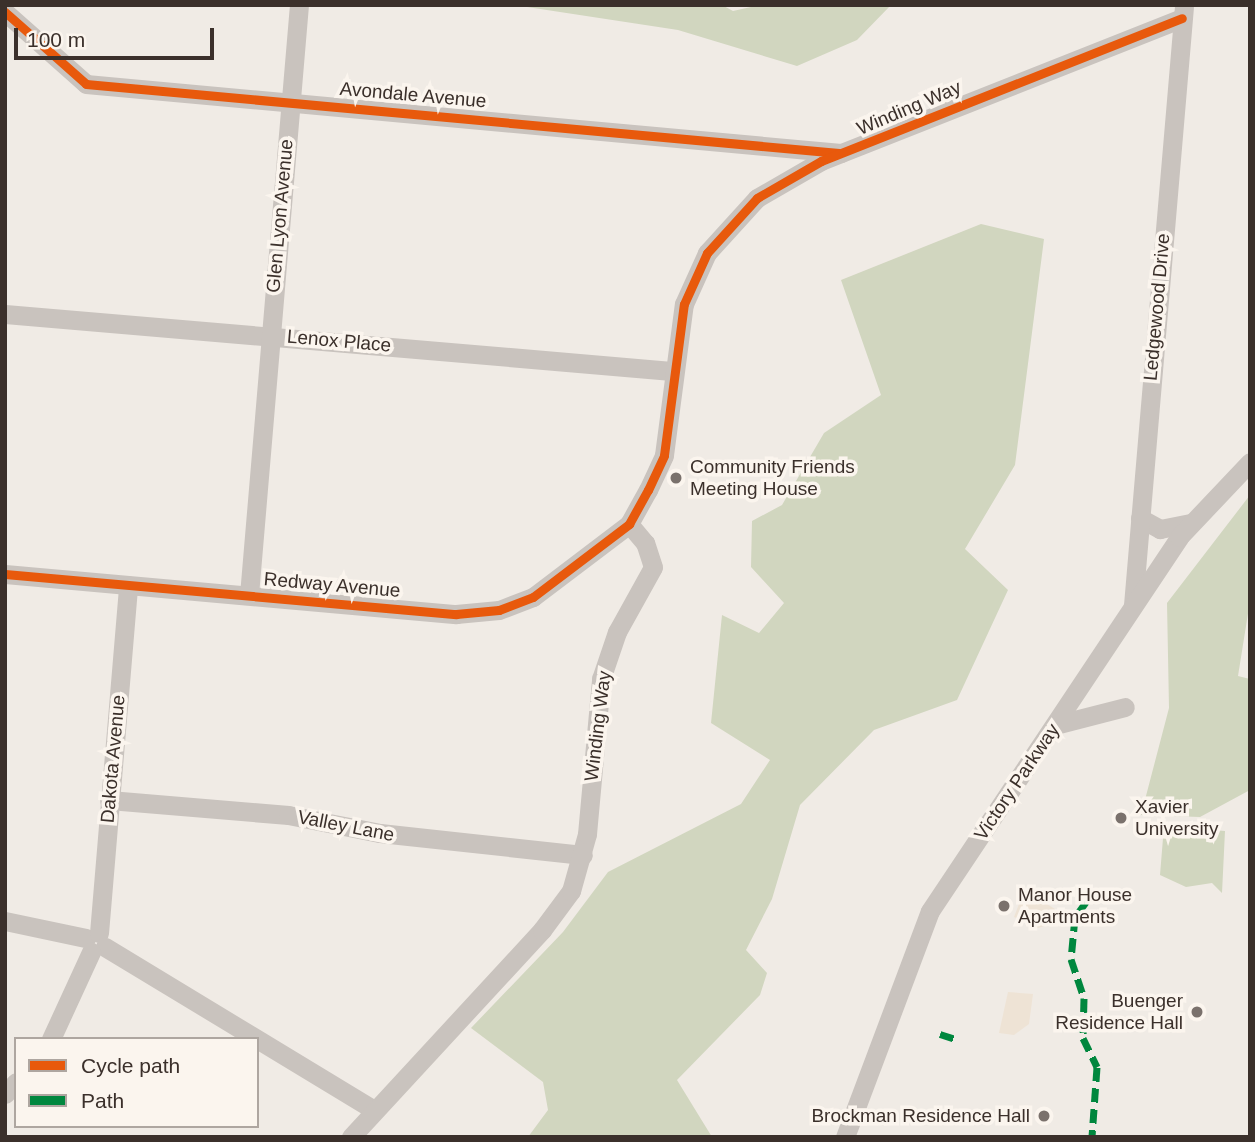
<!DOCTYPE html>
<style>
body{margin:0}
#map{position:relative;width:1255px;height:1142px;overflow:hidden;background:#f0ebe5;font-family:Helvetica,sans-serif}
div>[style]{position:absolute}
.green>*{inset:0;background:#d1d6bf}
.plaza>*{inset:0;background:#eee3d5}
.minor>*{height:19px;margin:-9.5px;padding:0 9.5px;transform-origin:9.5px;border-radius:9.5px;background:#c9c3be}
.quiet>*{height:7px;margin-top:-3.5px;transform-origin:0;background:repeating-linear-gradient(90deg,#00873e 0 14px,transparent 0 21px)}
.cycleway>*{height:9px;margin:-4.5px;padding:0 4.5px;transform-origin:4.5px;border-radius:4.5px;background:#e8590c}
.dots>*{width:19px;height:19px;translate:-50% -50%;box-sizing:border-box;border:4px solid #fbf5ee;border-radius:50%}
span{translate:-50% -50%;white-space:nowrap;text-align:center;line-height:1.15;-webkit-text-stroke:7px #fbf5ee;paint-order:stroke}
.street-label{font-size:19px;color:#3b302b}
.poi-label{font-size:19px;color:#3b302b}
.left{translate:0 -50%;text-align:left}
.right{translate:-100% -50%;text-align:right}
.frame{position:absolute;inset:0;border:7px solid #3b302b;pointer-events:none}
.legend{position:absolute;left:14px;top:1037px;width:245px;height:91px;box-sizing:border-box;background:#fbf5ee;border:2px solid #aea6a0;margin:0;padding:9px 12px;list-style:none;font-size:21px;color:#3b302b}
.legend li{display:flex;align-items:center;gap:14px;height:35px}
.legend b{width:35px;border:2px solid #aea6a0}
.scale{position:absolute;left:14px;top:28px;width:200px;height:32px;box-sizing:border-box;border:4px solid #3b302b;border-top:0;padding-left:9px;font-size:21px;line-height:24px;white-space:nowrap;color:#3b302b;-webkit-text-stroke:5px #fbf5ee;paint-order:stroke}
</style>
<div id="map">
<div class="green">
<div style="clip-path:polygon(514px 5px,722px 5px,733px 11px,760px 5px,891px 5px,857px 40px,797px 66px,678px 30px)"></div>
<div style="clip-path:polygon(981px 224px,1044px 239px,1015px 465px,965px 549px,1008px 590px,957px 700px,874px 730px,800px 805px,772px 899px,746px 950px,767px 973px,760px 995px,677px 1080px,712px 1137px,528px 1137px,548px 1110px,543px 1082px,471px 1028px,563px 932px,608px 872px,741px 804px,770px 760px,711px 723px,722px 615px,759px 633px,784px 603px,751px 567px,752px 521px,782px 505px,824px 433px,881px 395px,841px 280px)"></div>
<div style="clip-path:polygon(1250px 495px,1250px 601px,1238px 676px,1250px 679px,1250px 790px,1200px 817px,1141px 815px,1169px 708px,1167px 603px)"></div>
<div style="clip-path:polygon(1164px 826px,1225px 831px,1222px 893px,1212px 883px,1186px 887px,1160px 875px)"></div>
</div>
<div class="plaza">
<div style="clip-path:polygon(1037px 898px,1055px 909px,1048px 925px,1038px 928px,1014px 917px,1021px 899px)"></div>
<div style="clip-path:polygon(1008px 992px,1033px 994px,1029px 1024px,1014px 1035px,999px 1033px)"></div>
</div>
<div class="minor">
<div style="left:5px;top:12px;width:108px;rotate:41.6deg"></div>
<div style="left:86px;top:84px;width:758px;rotate:5.22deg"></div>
<div style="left:5px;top:314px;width:669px;rotate:4.88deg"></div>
<div style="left:1140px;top:518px;width:23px;rotate:29deg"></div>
<div style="left:1160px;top:529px;width:32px;rotate:-11deg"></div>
<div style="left:5px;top:574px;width:453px;rotate:5.1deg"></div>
<div style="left:456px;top:614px;width:43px;rotate:-5.3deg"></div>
<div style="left:499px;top:610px;width:36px;rotate:-21deg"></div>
<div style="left:533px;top:597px;width:121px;rotate:-37.2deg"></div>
<div style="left:629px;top:524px;width:39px;rotate:-61deg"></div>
<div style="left:648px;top:490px;width:38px;rotate:-65deg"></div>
<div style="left:664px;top:455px;width:152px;rotate:-82.5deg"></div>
<div style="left:684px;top:304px;width:56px;rotate:-65.7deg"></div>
<div style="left:707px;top:253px;width:74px;rotate:-47.7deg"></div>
<div style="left:757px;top:198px;width:74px;rotate:-30deg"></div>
<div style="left:821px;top:161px;width:388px;rotate:-21.6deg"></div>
<div style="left:249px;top:595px;width:592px;rotate:-85.16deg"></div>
<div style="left:1133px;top:605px;width:600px;rotate:-85.13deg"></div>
<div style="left:1055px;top:725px;width:72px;rotate:-14.4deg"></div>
<div style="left:109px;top:800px;width:180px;rotate:4.8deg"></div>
<div style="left:288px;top:815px;width:94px;rotate:11.1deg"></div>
<div style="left:380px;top:833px;width:204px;rotate:6.2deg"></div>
<div style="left:5px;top:921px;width:83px;rotate:11.9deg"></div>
<div style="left:99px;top:933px;width:349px;rotate:-85.2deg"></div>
<div style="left:105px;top:947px;width:312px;rotate:31.2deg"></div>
<div style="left:51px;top:1039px;width:96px;rotate:-65.3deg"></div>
<div style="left:5px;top:1094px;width:16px;rotate:-47deg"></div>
<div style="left:351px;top:1137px;width:282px;rotate:-47.3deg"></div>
<div style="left:542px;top:930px;width:49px;rotate:-53.4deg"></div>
<div style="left:571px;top:891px;width:59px;rotate:-74.3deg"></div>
<div style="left:587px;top:834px;width:156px;rotate:-84.8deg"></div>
<div style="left:601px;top:679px;width:50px;rotate:-71.2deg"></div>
<div style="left:617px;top:632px;width:74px;rotate:-61deg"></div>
<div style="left:653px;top:567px;width:25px;rotate:-108deg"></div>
<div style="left:645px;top:543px;width:25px;rotate:-130deg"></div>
<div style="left:845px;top:1137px;width:241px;rotate:-69.4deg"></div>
<div style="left:930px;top:911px;width:449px;rotate:-56.3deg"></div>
<div style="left:1179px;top:537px;width:103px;rotate:-46.6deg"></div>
</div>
<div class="quiet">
<div style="left:1086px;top:902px;width:19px;rotate:126deg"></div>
<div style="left:1075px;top:917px;width:42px;rotate:95.4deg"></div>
<div style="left:1071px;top:959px;width:41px;rotate:71.6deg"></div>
<div style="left:1084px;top:998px;width:40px;rotate:91.4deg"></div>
<div style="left:1083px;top:1038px;width:32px;rotate:64deg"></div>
<div style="left:1097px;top:1067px;width:70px;rotate:94.1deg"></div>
<div style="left:940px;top:1034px;width:20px;rotate:18deg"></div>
</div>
<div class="cycleway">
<div style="left:5px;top:12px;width:108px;rotate:41.6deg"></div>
<div style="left:86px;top:84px;width:756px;rotate:5.24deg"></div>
<div style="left:5px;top:574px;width:453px;rotate:5.1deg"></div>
<div style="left:456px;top:614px;width:43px;rotate:-5.3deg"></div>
<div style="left:499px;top:610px;width:36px;rotate:-21deg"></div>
<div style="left:533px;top:597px;width:121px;rotate:-37.2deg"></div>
<div style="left:629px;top:524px;width:39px;rotate:-61deg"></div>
<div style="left:648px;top:490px;width:38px;rotate:-65deg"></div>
<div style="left:664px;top:455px;width:152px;rotate:-82.5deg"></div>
<div style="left:684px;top:304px;width:56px;rotate:-65.7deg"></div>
<div style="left:707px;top:253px;width:74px;rotate:-47.7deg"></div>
<div style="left:757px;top:198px;width:74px;rotate:-30deg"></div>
<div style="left:821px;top:161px;width:388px;rotate:-21.6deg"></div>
</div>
<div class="dots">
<div style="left:676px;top:478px;background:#7a716c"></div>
<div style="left:1121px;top:818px;background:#7a716c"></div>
<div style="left:1004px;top:906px;background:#7a716c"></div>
<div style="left:1197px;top:1012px;background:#7a716c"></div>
<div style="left:1044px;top:1116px;background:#7a716c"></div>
</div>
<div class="street-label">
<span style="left:413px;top:95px;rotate:5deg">Avondale Avenue</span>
<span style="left:909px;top:108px;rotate:-23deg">Winding Way</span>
<span style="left:280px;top:216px;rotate:-85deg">Glen Lyon Avenue</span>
<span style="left:1157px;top:307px;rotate:-85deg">Ledgewood Drive</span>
<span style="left:339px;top:341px;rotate:5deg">Lenox Place</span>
<span style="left:332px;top:585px;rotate:5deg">Redway Avenue</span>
<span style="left:598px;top:726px;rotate:-83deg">Winding Way</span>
<span style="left:113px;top:759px;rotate:-85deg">Dakota Avenue</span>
<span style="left:1017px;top:782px;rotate:-56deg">Victory Parkway</span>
<span style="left:346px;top:826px;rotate:11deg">Valley Lane</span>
</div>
<div class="poi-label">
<span class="left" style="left:690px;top:478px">Community Friends<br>Meeting House</span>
<span class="left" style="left:1135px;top:818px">Xavier<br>University</span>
<span class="left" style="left:1018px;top:906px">Manor House<br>Apartments</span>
<span class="right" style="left:1183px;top:1012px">Buenger<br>Residence Hall</span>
<span class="right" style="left:1030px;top:1116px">Brockman Residence Hall</span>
</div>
<div class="frame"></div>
<ul class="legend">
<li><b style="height:9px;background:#e8590c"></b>Cycle path</li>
<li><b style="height:9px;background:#00873e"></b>Path</li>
</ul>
<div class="scale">100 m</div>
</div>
